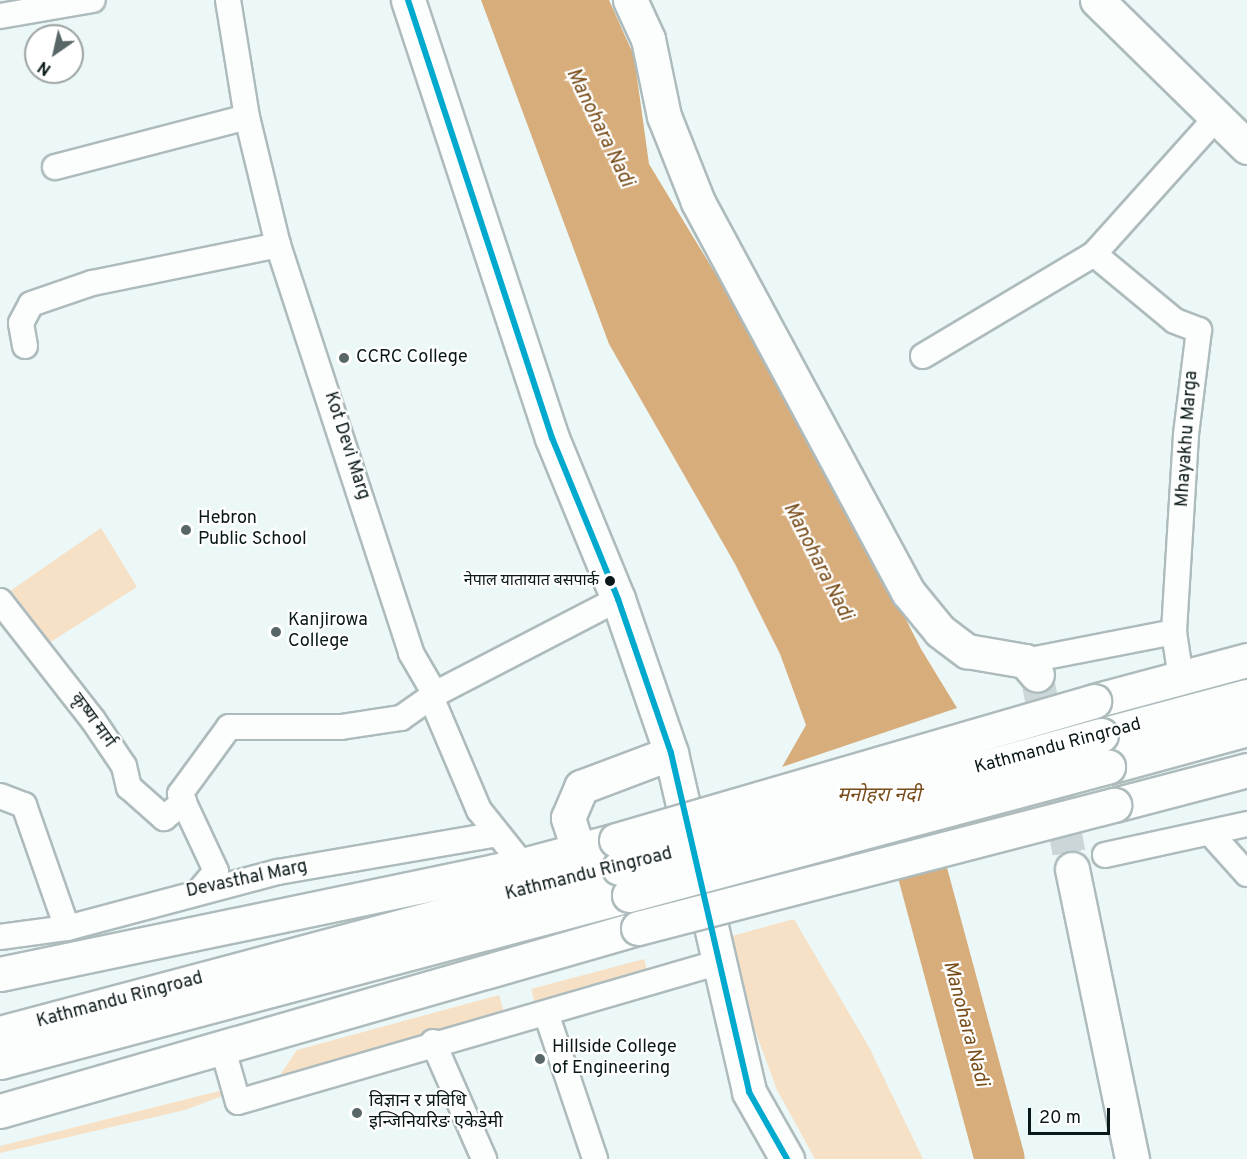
<!DOCTYPE html>
<meta charset="utf-8">
<style>
body{margin:0}
#map{position:relative;width:1247px;height:1159px;overflow:hidden;background:#ecf8f8;font-family:Overpass,"Noto Sans Devanagari",sans-serif}
div>[style]{position:absolute}
.green>*{inset:0;background:#f6e1c6}
.water>*{inset:0;background:#d7ad7c}
.pier>*{inset:0;background:#ecf8f8}
.river>*{height:50px;margin:-25px;padding:0 25px;transform-origin:25px;border-radius:25px;background:#d7ad7c}
.secondary-tunnel>*{height:33px;margin-top:-16.5px;transform-origin:0;background:repeating-linear-gradient(90deg,#cad6d7 0 33px,transparent 0 49px)}
.roads{filter:drop-shadow(2px 0 #aebbbc) drop-shadow(-2px 0 #aebbbc) drop-shadow(0 2px #aebbbc) drop-shadow(0 -2px #aebbbc)}
.street>*{height:24px;margin:-12px;padding:0 12px;transform-origin:12px;border-radius:12px;background:#fcfefe}
.secondary>*{height:33px;margin:-16.5px;padding:0 16.5px;transform-origin:16.5px;border-radius:16.5px;background:#fcfefe}
.primary>*{height:33px;margin:-16.5px;padding:0 16.5px;transform-origin:16.5px;border-radius:16.5px;background:#fcfefe}
.highway>*{height:33px;margin:-16.5px;padding:0 16.5px;transform-origin:16.5px;border-radius:16.5px;background:#fcfefe}
.bridges{filter:drop-shadow(2px 0 #aebbbc) drop-shadow(-2px 0 #aebbbc) drop-shadow(0 2px #aebbbc) drop-shadow(0 -2px #aebbbc)}
.primary-bridge>*{height:33px;margin:-16.5px;padding:0 16.5px;transform-origin:16.5px;border-radius:16.5px;background:#fcfefe}
.highway-bridge>*{height:33px;margin:-16.5px;padding:0 16.5px;transform-origin:16.5px;border-radius:16.5px;background:#fcfefe}
.bus-1>*{height:6px;margin:-3px;padding:0 3px;transform-origin:3px;border-radius:3px;background:#00a9ce}
.dots>*{width:16px;height:16px;translate:-50% -50%;box-sizing:border-box;border:3px solid #fff;border-radius:50%}
span{translate:-50% -50%;white-space:nowrap;text-align:center;line-height:1.15;-webkit-text-stroke:4.5px #fff;paint-order:stroke}
.bus-label{font-size:16px;color:#0a1819}
.right{translate:-100% -50%;text-align:right}
.poi-label{font-size:18px;color:#0a1819}
.left{translate:0 -50%;text-align:left}
.street-label{font-size:18px;color:#0a1819}
.water-label{font-size:20px;color:#794d1a;font-style:italic}
.north{position:absolute;left:24px;top:24px;width:60px;height:60px;box-sizing:border-box;background:#fff;border:2px solid #9da3a3;border-radius:50%;rotate:214deg;font-size:16px;font-weight:700;line-height:24px;text-align:center;color:#0a1819}
.north::after{content:'';display:block;margin:auto;width:21px;height:27px;background:#596667;clip-path:polygon(50% 0,100% 100%,50% 72%,0 100%)}
.scale{position:absolute;left:1028px;top:1108px;width:82px;height:27px;box-sizing:border-box;border:3px solid #0a1819;border-top:0;padding-left:8px;font-size:18px;line-height:21px;white-space:nowrap;color:#0a1819;-webkit-text-stroke:4px #fff;paint-order:stroke}
</style>
<div id="map">
<div class="green">
<div style="clip-path:polygon(101px 528px,137px 587px,38px 650px,0 598px)"></div>
<div style="clip-path:polygon(794px 919px,870px 1049px,923px 1159px,815px 1159px,777px 1090px,721px 939px)"></div>
<div style="clip-path:polygon(644px 959px,648px 974px,535px 1004px,531px 989px)"></div>
<div style="clip-path:polygon(499px 995px,504px 1012px,280px 1075px,297px 1050px)"></div>
<div style="clip-path:polygon(219px 1091px,225px 1095px,185px 1110px,0 1153px,0 1146px)"></div>
</div>
<div class="water">
<div style="clip-path:polygon(481px 0,609px 0,634px 56px,649px 164px,807px 425px,921px 649px,957px 708px,994px 865px,761px 804px,806px 725px,780px 654px,735px 564px,609px 344px)"></div>
</div>
<div class="pier">
<div style="clip-path:polygon(960px 707px,997px 864px,791px 920px,758px 805px,779px 768px)"></div>
</div>
<div class="river">
<div style="left:908px;top:819px;width:352px;rotate:74.9deg"></div>
</div>
<div class="secondary-tunnel">
<div style="left:1037px;top:675px;width:197px;rotate:79.8deg"></div>
</div>
<div class="roads">
<div class="street">
<div style="left:228px;top:0;width:119px;rotate:80.8deg"></div>
<div style="left:247px;top:117px;width:132px;rotate:76.4deg"></div>
<div style="left:278px;top:245px;width:429px;rotate:71.9deg"></div>
<div style="left:411px;top:653px;width:48px;rotate:59.7deg"></div>
<div style="left:435px;top:694px;width:5px;rotate:143deg"></div>
<div style="left:431px;top:697px;width:123px;rotate:67deg"></div>
<div style="left:479px;top:810px;width:70px;rotate:51.3deg"></div>
<div style="left:0;top:16px;width:94px;rotate:-9.8deg"></div>
<div style="left:55px;top:167px;width:198px;rotate:-14.6deg"></div>
<div style="left:1094px;top:254px;width:105px;rotate:39.6deg"></div>
<div style="left:1175px;top:321px;width:26px;rotate:21deg"></div>
<div style="left:1199px;top:330px;width:106px;rotate:97.1deg"></div>
<div style="left:1186px;top:435px;width:197px;rotate:93.5deg"></div>
<div style="left:1174px;top:632px;width:48px;rotate:81.5deg"></div>
<div style="left:25px;top:346px;width:23px;rotate:-100deg"></div>
<div style="left:21px;top:323px;width:21px;rotate:-62deg"></div>
<div style="left:31px;top:304px;width:65px;rotate:-19deg"></div>
<div style="left:92px;top:283px;width:190px;rotate:-11.5deg"></div>
<div style="left:923px;top:356px;width:199px;rotate:-30.8deg"></div>
<div style="left:1094px;top:254px;width:181px;rotate:-48.1deg"></div>
<div style="left:0;top:601px;width:151px;rotate:52deg"></div>
<div style="left:93px;top:720px;width:55px;rotate:56deg"></div>
<div style="left:124px;top:766px;width:22px;rotate:77deg"></div>
<div style="left:129px;top:787px;width:47px;rotate:41.5deg"></div>
<div style="left:164px;top:818px;width:26px;rotate:-39deg"></div>
<div style="left:1025px;top:661px;width:152px;rotate:-11deg"></div>
<div style="left:435px;top:694px;width:206px;rotate:-27.4deg"></div>
<div style="left:0;top:796px;width:26px;rotate:21deg"></div>
<div style="left:24px;top:805px;width:130px;rotate:70.7deg"></div>
<div style="left:1211px;top:834px;width:54px;rotate:48deg"></div>
<div style="left:1105px;top:855px;width:145px;rotate:-12.3deg"></div>
<div style="left:201px;top:889px;width:23px;rotate:-50deg"></div>
<div style="left:216px;top:871px;width:85px;rotate:-115.1deg"></div>
<div style="left:180px;top:794px;width:83px;rotate:-53.8deg"></div>
<div style="left:229px;top:727px;width:112px"></div>
<div style="left:341px;top:727px;width:61px;rotate:-8.5deg"></div>
<div style="left:401px;top:718px;width:37px;rotate:-35deg"></div>
<div style="left:0;top:937px;width:68px;rotate:-7.7deg"></div>
<div style="left:67px;top:928px;width:218px;rotate:-14.9deg"></div>
<div style="left:278px;top:872px;width:222px;rotate:-9.8deg"></div>
<div style="left:546px;top:1013px;width:154px;rotate:71.4deg"></div>
<div style="left:433px;top:1042px;width:128px;rotate:66.4deg"></div>
<div style="left:222px;top:1046px;width:58px;rotate:74.1deg"></div>
<div style="left:238px;top:1102px;width:500px;rotate:-16.2deg"></div>
</div>
<div class="secondary">
<div style="left:408px;top:0;width:461px;rotate:71.8deg"></div>
<div style="left:552px;top:438px;width:174px;rotate:67.7deg"></div>
<div style="left:618px;top:599px;width:163px;rotate:71deg"></div>
<div style="left:671px;top:753px;width:348px;rotate:77deg"></div>
<div style="left:749px;top:1092px;width:77px;rotate:60.4deg"></div>
<div style="left:630px;top:0;width:43px;rotate:65.2deg"></div>
<div style="left:648px;top:39px;width:79px;rotate:78.3deg"></div>
<div style="left:664px;top:116px;width:92px;rotate:68.4deg"></div>
<div style="left:698px;top:202px;width:443px;rotate:61.7deg"></div>
<div style="left:908px;top:592px;width:50px;rotate:50.6deg"></div>
<div style="left:940px;top:631px;width:34px;rotate:37deg"></div>
<div style="left:967px;top:651px;width:59px;rotate:9.8deg"></div>
<div style="left:1025px;top:661px;width:18px;rotate:49deg"></div>
<div style="left:1097px;top:0;width:210px;rotate:44.4deg"></div>
<div style="left:579px;top:852px;width:36px;rotate:-108deg"></div>
<div style="left:568px;top:818px;width:34px;rotate:-67deg"></div>
<div style="left:581px;top:787px;width:96px;rotate:-20.7deg"></div>
<div style="left:1072px;top:869px;width:296px;rotate:78.3deg"></div>
</div>
<div class="primary">
<div style="left:1094px;top:701px;width:158px;rotate:-15deg"></div>
<div style="left:1114px;top:805px;width:138px;rotate:-14.7deg"></div>
<div style="left:0;top:974px;width:534px;rotate:-11.77deg"></div>
<div style="left:523px;top:865px;width:96px;rotate:-15deg"></div>
<div style="left:0;top:1111px;width:664px;rotate:-16deg"></div>
</div>
<div class="highway">
<div style="left:1101px;top:735px;width:151px;rotate:-15deg"></div>
<div style="left:1108px;top:767px;width:144px;rotate:-15.3deg"></div>
<div style="left:0;top:1033px;width:641px;rotate:-14.93deg"></div>
<div style="left:0;top:1062px;width:651px;rotate:-14.87deg"></div>
</div>
</div>
<div class="bridges">
<div class="primary-bridge">
<div style="left:616px;top:840px;width:498px;rotate:-16.2deg"></div>
<div style="left:638px;top:928px;width:492px;rotate:-14.5deg"></div>
</div>
<div class="highway-bridge">
<div style="left:619px;top:868px;width:500px;rotate:-15.43deg"></div>
<div style="left:629px;top:895px;width:496px;rotate:-15deg"></div>
</div>
</div>
<div class="bus-1">
<div style="left:408px;top:0;width:461px;rotate:71.8deg"></div>
<div style="left:552px;top:438px;width:174px;rotate:67.7deg"></div>
<div style="left:618px;top:599px;width:163px;rotate:71deg"></div>
<div style="left:671px;top:753px;width:348px;rotate:77deg"></div>
<div style="left:749px;top:1092px;width:77px;rotate:60.4deg"></div>
</div>
<div class="dots">
<div style="left:344px;top:358px;background:#596667"></div>
<div style="left:186px;top:530px;background:#596667"></div>
<div style="left:610px;top:581px;background:#0a1819"></div>
<div style="left:276px;top:632px;background:#596667"></div>
<div style="left:540px;top:1059px;background:#596667"></div>
<div style="left:357px;top:1113px;background:#596667"></div>
</div>
<div class="bus-label">
<span class="right" style="left:599px;top:581px">नेपाल यातायात बसपार्क</span>
</div>
<div class="poi-label">
<span class="left" style="left:356px;top:358px">CCRC College</span>
<span class="left" style="left:198px;top:530px">Hebron<br>Public School</span>
<span class="left" style="left:288px;top:632px">Kanjirowa<br>College</span>
<span class="left" style="left:552px;top:1059px">Hillside College<br>of Engineering</span>
<span class="left" style="left:369px;top:1113px">विज्ञान र प्रविधि<br>इन्जिनियरिङ एकेडेमी</span>
</div>
<div class="street-label">
<span style="left:1188px;top:439px;rotate:-86deg">Mhayakhu Marga</span>
<span style="left:346px;top:446px;rotate:72deg">Kot Devi Marg</span>
<span style="left:92px;top:721px;rotate:54deg">कृष्ण मार्ग</span>
<span style="left:1058px;top:747px;rotate:-15deg">Kathmandu Ringroad</span>
<span style="left:589px;top:875px;rotate:-14deg">Kathmandu Ringroad</span>
<span style="left:247px;top:880px;rotate:-12deg">Devasthal Marg</span>
<span style="left:120px;top:1001px;rotate:-15deg">Kathmandu Ringroad</span>
</div>
<div class="water-label">
<span style="left:599px;top:128px;rotate:64deg">Manohara Nadi</span>
<span style="left:817px;top:562px;rotate:63deg">Manohara Nadi</span>
<span style="left:879px;top:796px">मनोहरा नदी</span>
<span style="left:965px;top:1024px;rotate:75deg">Manohara Nadi</span>
</div>
<div class="north">N</div>
<div class="scale">20 m</div>
</div>
